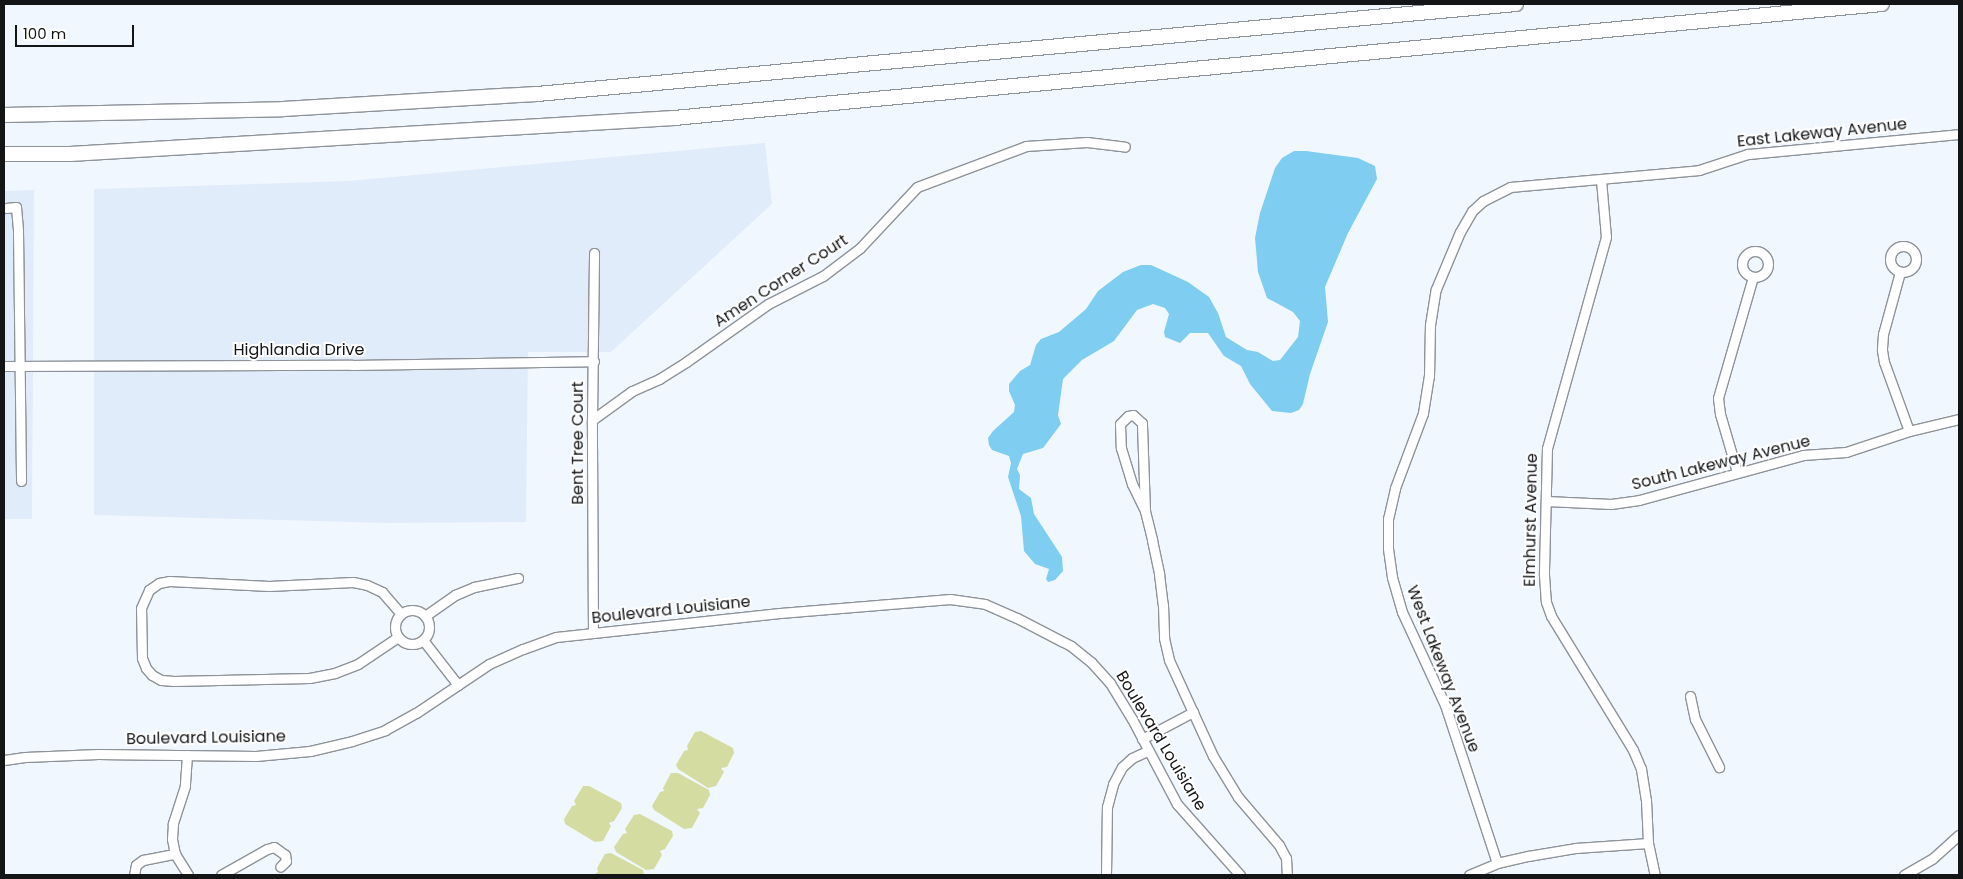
<!DOCTYPE html>
<style>
body{margin:0}
#map{position:relative;width:1963px;height:879px;overflow:hidden;background:#f1f7fe;font-family:Poppins,sans-serif}
div>[style]{position:absolute}
.built>*{inset:0;background:#e1ecfa}
.green>*{inset:0;background:#d5dca2}
.water>*{inset:0;background:#7fcdf0}
.roads{filter:drop-shadow(1px 0 #8e9399) drop-shadow(-1px 0 #8e9399) drop-shadow(0 1px #8e9399) drop-shadow(0 -1px #8e9399)}
.minor>*{height:9px;margin:-4.5px;padding:0 4.5px;transform-origin:4.5px;border-radius:4.5px;background:#fff}
.minor>.ring{margin:-4.5px;padding:0;box-sizing:content-box;background:none;border:9px solid #fff;border-radius:50%}
.highway>*{height:14px;margin:-7px;padding:0 7px;transform-origin:7px;border-radius:7px;background:#fff}
span{translate:-50% -50%;white-space:nowrap;text-align:center;line-height:1.15;-webkit-text-stroke:4px #fff;paint-order:stroke}
.street-label{font-size:16px;color:#131517}
.frame{position:absolute;inset:0;border:5px solid #131517;pointer-events:none}
.scale{position:absolute;left:15px;top:25px;width:119px;height:22px;box-sizing:border-box;border:2px solid #131517;border-top:0;padding-left:6px;font-size:15px;line-height:18px;white-space:nowrap;color:#131517;-webkit-text-stroke:4px #fff;paint-order:stroke}
</style>
<div id="map">
<div class="built">
<div style="clip-path:polygon(765px 143px,772px 204px,611px 352px,528px 352px,526px 522px,387px 523px,94px 515px,94px 189px,348px 181px)"></div>
<div style="clip-path:polygon(34px 190px,32px 519px,4px 519px,4px 191px)"></div>
</div>
<div class="green">
<div style="clip-path:polygon(701px 731px,733px 748px,734px 753px,727px 767px,721px 768px,724px 772px,716px 786px,708px 788px,678px 769px,676px 765px,684px 751px,688px 750px,687px 746px,695px 732px)"></div>
<div style="clip-path:polygon(671px 773px,678px 773px,709px 790px,710px 795px,703px 808px,697px 809px,700px 813px,692px 828px,684px 829px,654px 810px,652px 806px,660px 792px,664px 791px,663px 788px)"></div>
<div style="clip-path:polygon(583px 786px,589px 786px,621px 803px,622px 808px,614px 821px,609px 823px,611px 826px,603px 841px,595px 842px,565px 824px,564px 819px,572px 806px,576px 805px,574px 801px)"></div>
<div style="clip-path:polygon(640px 814px,672px 831px,673px 836px,665px 849px,660px 851px,662px 855px,654px 869px,646px 870px,616px 852px,614px 847px,623px 834px,627px 833px,625px 829px,634px 815px)"></div>
<div style="clip-path:polygon(611px 853px,643px 870px,644px 875px,593px 875px,598px 872px,597px 868px,605px 854px)"></div>
</div>
<div class="water">
<div style="clip-path:polygon(1294px 151px,1306px 151px,1358px 158px,1375px 166px,1377px 179px,1348px 233px,1325px 287px,1328px 322px,1310px 374px,1303px 404px,1299px 410px,1291px 413px,1272px 411px,1250px 384px,1241px 366px,1224px 356px,1208px 333px,1190px 333px,1180px 343px,1165px 337px,1164px 332px,1169px 314px,1165px 308px,1153px 304px,1137px 310px,1114px 341px,1082px 360px,1063px 379px,1058px 415px,1061px 424px,1043px 448px,1023px 454px,1017px 469px,1020px 475px,1019px 489px,1031px 498px,1034px 514px,1062px 557px,1063px 571px,1055px 580px,1048px 582px,1046px 579px,1049px 569px,1035px 564px,1024px 551px,1021px 516px,1008px 477px,1011px 463px,1009px 456px,992px 450px,989px 445px,988px 438px,993px 431px,1014px 412px,1015px 405px,1009px 391px,1009px 384px,1020px 371px,1030px 365px,1036px 345px,1041px 339px,1059px 332px,1072px 321px,1086px 309px,1098px 291px,1123px 272px,1141px 265px,1151px 265px,1188px 282px,1209px 297px,1218px 313px,1226px 337px,1247px 350px,1258px 352px,1273px 361px,1280px 360px,1298px 337px,1300px 321px,1293px 312px,1267px 298px,1258px 272px,1255px 238px,1260px 213px,1275px 168px,1282px 158px)"></div>
</div>
<div class="roads">
<div class="minor">
<div style="left:1601px;top:180px;width:57px;rotate:85deg"></div>
<div style="left:1606px;top:237px;width:219px;rotate:105.6deg"></div>
<div style="left:1547px;top:448px;width:127px;rotate:91.4deg"></div>
<div style="left:1544px;top:575px;width:27px;rotate:86deg"></div>
<div style="left:1546px;top:602px;width:15px;rotate:70deg"></div>
<div style="left:1551px;top:616px;width:157px;rotate:58.5deg"></div>
<div style="left:1633px;top:750px;width:21px;rotate:67deg"></div>
<div style="left:1641px;top:769px;width:31px;rotate:81deg"></div>
<div style="left:1646px;top:800px;width:43px;rotate:87.3deg"></div>
<div style="left:1648px;top:843px;width:33px;rotate:78deg"></div>
<div style="left:6px;top:208px;width:10px;rotate:-6deg"></div>
<div style="left:16px;top:207px;width:24px;rotate:85deg"></div>
<div style="left:18px;top:231px;width:250px;rotate:89.3deg"></div>
<div class="ring" style="left:1890px;top:246px;width:17px;height:17px"></div>
<div class="ring" style="left:1742px;top:251px;width:17px;height:17px"></div>
<div style="left:1900px;top:272px;width:64px;rotate:105.3deg"></div>
<div style="left:1883px;top:334px;width:16px;rotate:94deg"></div>
<div style="left:1882px;top:350px;width:12px;rotate:81deg"></div>
<div style="left:1884px;top:362px;width:73px;rotate:70.1deg"></div>
<div style="left:4px;top:366px;width:348px;rotate:-0.2deg"></div>
<div style="left:352px;top:365px;width:242px;rotate:-0.9deg"></div>
<div style="left:592px;top:420px;width:49px;rotate:-35.9deg"></div>
<div style="left:632px;top:391px;width:30px;rotate:-24deg"></div>
<div style="left:659px;top:379px;width:32px;rotate:-32deg"></div>
<div style="left:686px;top:362px;width:100px;rotate:-35.3deg"></div>
<div style="left:768px;top:304px;width:62px;rotate:-27deg"></div>
<div style="left:823px;top:276px;width:46px;rotate:-37.1deg"></div>
<div style="left:860px;top:248px;width:83px;rotate:-46.9deg"></div>
<div style="left:917px;top:187px;width:116px;rotate:-20.6deg"></div>
<div style="left:1026px;top:146px;width:61px;rotate:-3.8deg"></div>
<div style="left:1087px;top:142px;width:38px;rotate:7deg"></div>
<div style="left:1737px;top:472px;width:60px;rotate:-106.3deg"></div>
<div style="left:1720px;top:414px;width:16px;rotate:-97deg"></div>
<div style="left:1718px;top:398px;width:126px;rotate:-73.9deg"></div>
<div style="left:1546px;top:501px;width:65px;rotate:2.6deg"></div>
<div style="left:1611px;top:504px;width:28px;rotate:-8deg"></div>
<div style="left:1639px;top:500px;width:170px;rotate:-15.3deg"></div>
<div style="left:1803px;top:455px;width:43px;rotate:-4deg"></div>
<div style="left:1846px;top:452px;width:66px;rotate:-18.4deg"></div>
<div style="left:1909px;top:431px;width:51px;rotate:-13.5deg"></div>
<div style="left:1145px;top:511px;width:88px;rotate:-92deg"></div>
<div style="left:1142px;top:423px;width:12px;rotate:-138deg"></div>
<div style="left:1133px;top:415px;width:5px;rotate:169deg"></div>
<div style="left:1128px;top:416px;width:11px;rotate:135deg"></div>
<div style="left:1120px;top:424px;width:24px;rotate:88deg"></div>
<div style="left:1121px;top:448px;width:38px;rotate:73deg"></div>
<div style="left:1132px;top:484px;width:30px;rotate:64deg"></div>
<div style="left:1145px;top:511px;width:30px;rotate:76deg"></div>
<div style="left:1152px;top:540px;width:35px;rotate:78deg"></div>
<div style="left:1159px;top:574px;width:31px;rotate:83deg"></div>
<div style="left:1163px;top:605px;width:33px;rotate:88deg"></div>
<div style="left:1164px;top:638px;width:23px;rotate:77deg"></div>
<div style="left:1169px;top:660px;width:106px;rotate:65.4deg"></div>
<div style="left:1213px;top:756px;width:48px;rotate:58.6deg"></div>
<div style="left:1238px;top:797px;width:63px;rotate:49.5deg"></div>
<div style="left:1279px;top:845px;width:15px;rotate:62deg"></div>
<div style="left:1286px;top:858px;width:17px;rotate:87deg"></div>
<div class="ring" style="left:395px;top:610px;width:25px;height:25px"></div>
<div style="left:425px;top:616px;width:37px;rotate:-35deg"></div>
<div style="left:455px;top:595px;width:21px;rotate:-23deg"></div>
<div style="left:474px;top:587px;width:45px;rotate:-11.6deg"></div>
<div style="left:593px;top:633px;width:213px;rotate:-90.3deg"></div>
<div style="left:592px;top:420px;width:167px;rotate:-89.3deg"></div>
<div style="left:398px;top:637px;width:48px;rotate:146deg"></div>
<div style="left:358px;top:664px;width:25px;rotate:159deg"></div>
<div style="left:335px;top:673px;width:26px;rotate:169deg"></div>
<div style="left:309px;top:678px;width:135px;rotate:178.7deg"></div>
<div style="left:174px;top:681px;width:13px;rotate:-176deg"></div>
<div style="left:161px;top:680px;width:10px;rotate:-151deg"></div>
<div style="left:152px;top:675px;width:9px;rotate:-131deg"></div>
<div style="left:146px;top:668px;width:11px;rotate:-112deg"></div>
<div style="left:142px;top:658px;width:50px;rotate:-91.1deg"></div>
<div style="left:141px;top:608px;width:20px;rotate:-66deg"></div>
<div style="left:149px;top:590px;width:12px;rotate:-35deg"></div>
<div style="left:159px;top:583px;width:10px;rotate:-11deg"></div>
<div style="left:169px;top:581px;width:100px;rotate:2.9deg"></div>
<div style="left:269px;top:586px;width:84px;rotate:-2.7deg"></div>
<div style="left:353px;top:582px;width:14px;rotate:12deg"></div>
<div style="left:367px;top:585px;width:17px;rotate:25deg"></div>
<div style="left:382px;top:592px;width:29px;rotate:49deg"></div>
<div style="left:423px;top:640px;width:57px;rotate:52.1deg"></div>
<div style="left:1690px;top:696px;width:24px;rotate:78deg"></div>
<div style="left:1695px;top:719px;width:54px;rotate:63.4deg"></div>
<div style="left:1142px;top:739px;width:58px;rotate:-27.9deg"></div>
<div style="left:187px;top:755px;width:31px;rotate:94deg"></div>
<div style="left:185px;top:786px;width:40px;rotate:108deg"></div>
<div style="left:173px;top:824px;width:15px;rotate:94deg"></div>
<div style="left:172px;top:839px;width:15px;rotate:79deg"></div>
<div style="left:175px;top:854px;width:25px;rotate:58deg"></div>
<div style="left:4px;top:760px;width:21px;rotate:-8deg"></div>
<div style="left:25px;top:757px;width:73px;rotate:-2.4deg"></div>
<div style="left:98px;top:754px;width:158px;rotate:0.7deg"></div>
<div style="left:256px;top:756px;width:54px;rotate:-5.3deg"></div>
<div style="left:310px;top:751px;width:43px;rotate:-13.4deg"></div>
<div style="left:352px;top:741px;width:35px;rotate:-18deg"></div>
<div style="left:385px;top:730px;width:35px;rotate:-29deg"></div>
<div style="left:416px;top:713px;width:88px;rotate:-33.9deg"></div>
<div style="left:489px;top:664px;width:37px;rotate:-24deg"></div>
<div style="left:523px;top:649px;width:35px;rotate:-20deg"></div>
<div style="left:556px;top:637px;width:225px;rotate:-6.1deg"></div>
<div style="left:780px;top:613px;width:171px;rotate:-4.7deg"></div>
<div style="left:950px;top:599px;width:35px;rotate:8deg"></div>
<div style="left:985px;top:604px;width:35px;rotate:24deg"></div>
<div style="left:1017px;top:618px;width:61px;rotate:27.4deg"></div>
<div style="left:1071px;top:646px;width:26px;rotate:39deg"></div>
<div style="left:1091px;top:662px;width:28px;rotate:48deg"></div>
<div style="left:1110px;top:683px;width:42px;rotate:58.6deg"></div>
<div style="left:1132px;top:719px;width:96px;rotate:62.1deg"></div>
<div style="left:1177px;top:804px;width:95px;rotate:48.4deg"></div>
<div style="left:1497px;top:863px;width:166px;rotate:-108.2deg"></div>
<div style="left:1445px;top:705px;width:102px;rotate:-114.8deg"></div>
<div style="left:1402px;top:612px;width:36px;rotate:-106deg"></div>
<div style="left:1392px;top:577px;width:29px;rotate:-98deg"></div>
<div style="left:1388px;top:548px;width:29px;rotate:-90deg"></div>
<div style="left:1388px;top:519px;width:32px;rotate:-77deg"></div>
<div style="left:1395px;top:488px;width:80px;rotate:-69.5deg"></div>
<div style="left:1423px;top:413px;width:37px;rotate:-81deg"></div>
<div style="left:1429px;top:376px;width:51px;rotate:-88.9deg"></div>
<div style="left:1430px;top:325px;width:36px;rotate:-81deg"></div>
<div style="left:1436px;top:289px;width:62px;rotate:-67.2deg"></div>
<div style="left:1460px;top:232px;width:24px;rotate:-60deg"></div>
<div style="left:1472px;top:211px;width:15px;rotate:-42deg"></div>
<div style="left:1483px;top:201px;width:30px;rotate:-27deg"></div>
<div style="left:1510px;top:187px;width:190px;rotate:-5.1deg"></div>
<div style="left:1699px;top:170px;width:52px;rotate:-18.1deg"></div>
<div style="left:1748px;top:154px;width:212px;rotate:-5.4deg"></div>
<div style="left:134px;top:875px;width:10px;rotate:-79deg"></div>
<div style="left:136px;top:865px;width:9px;rotate:-36deg"></div>
<div style="left:143px;top:860px;width:33px;rotate:-11deg"></div>
<div style="left:221px;top:875px;width:53px;rotate:-29.5deg"></div>
<div style="left:267px;top:849px;width:7px;rotate:-16deg"></div>
<div style="left:274px;top:847px;width:14px;rotate:36deg"></div>
<div style="left:285px;top:855px;width:6px;rotate:81deg"></div>
<div style="left:286px;top:861px;width:8px;rotate:135deg"></div>
<div style="left:1106px;top:875px;width:68px;rotate:-89.2deg"></div>
<div style="left:1107px;top:807px;width:24px;rotate:-75deg"></div>
<div style="left:1113px;top:784px;width:19px;rotate:-62deg"></div>
<div style="left:1122px;top:767px;width:13px;rotate:-42deg"></div>
<div style="left:1132px;top:758px;width:17px;rotate:-25deg"></div>
<div style="left:1469px;top:875px;width:30px;rotate:-23deg"></div>
<div style="left:1497px;top:863px;width:32px;rotate:-13deg"></div>
<div style="left:1528px;top:856px;width:49px;rotate:-9.5deg"></div>
<div style="left:1576px;top:848px;width:72px;rotate:-4deg"></div>
<div style="left:1904px;top:875px;width:32px;rotate:-30deg"></div>
<div style="left:1932px;top:859px;width:36px;rotate:-42deg"></div>
</div>
<div class="highway">
<div style="left:4px;top:115px;width:279px;rotate:-1.2deg"></div>
<div style="left:283px;top:109px;width:254px;rotate:-3.4deg"></div>
<div style="left:537px;top:94px;width:983px;rotate:-5.25deg"></div>
<div style="left:4px;top:154px;width:66px"></div>
<div style="left:70px;top:154px;width:605px;rotate:-3.41deg"></div>
<div style="left:674px;top:118px;width:1213px;rotate:-5.39deg"></div>
</div>
</div>
<div class="street-label">
<span style="left:1822px;top:133px;rotate:-6deg">East Lakeway Avenue</span>
<span style="left:781px;top:281px;rotate:-33deg">Amen Corner Court</span>
<span style="left:299px;top:350px">Highlandia Drive</span>
<span style="left:578px;top:443px;rotate:-90deg">Bent Tree Court</span>
<span style="left:1721px;top:463px;rotate:-14deg">South Lakeway Avenue</span>
<span style="left:1531px;top:520px;rotate:-89deg">Elmhurst Avenue</span>
<span style="left:671px;top:610px;rotate:-6deg">Boulevard Louisiane</span>
<span style="left:1443px;top:669px;rotate:69deg">West Lakeway Avenue</span>
<span style="left:206px;top:738px;rotate:-1deg">Boulevard Louisiane</span>
<span style="left:1161px;top:741px;rotate:59deg">Boulevard Louisiane</span>
</div>
<div class="frame"></div>
<div class="scale">100 m</div>
</div>
